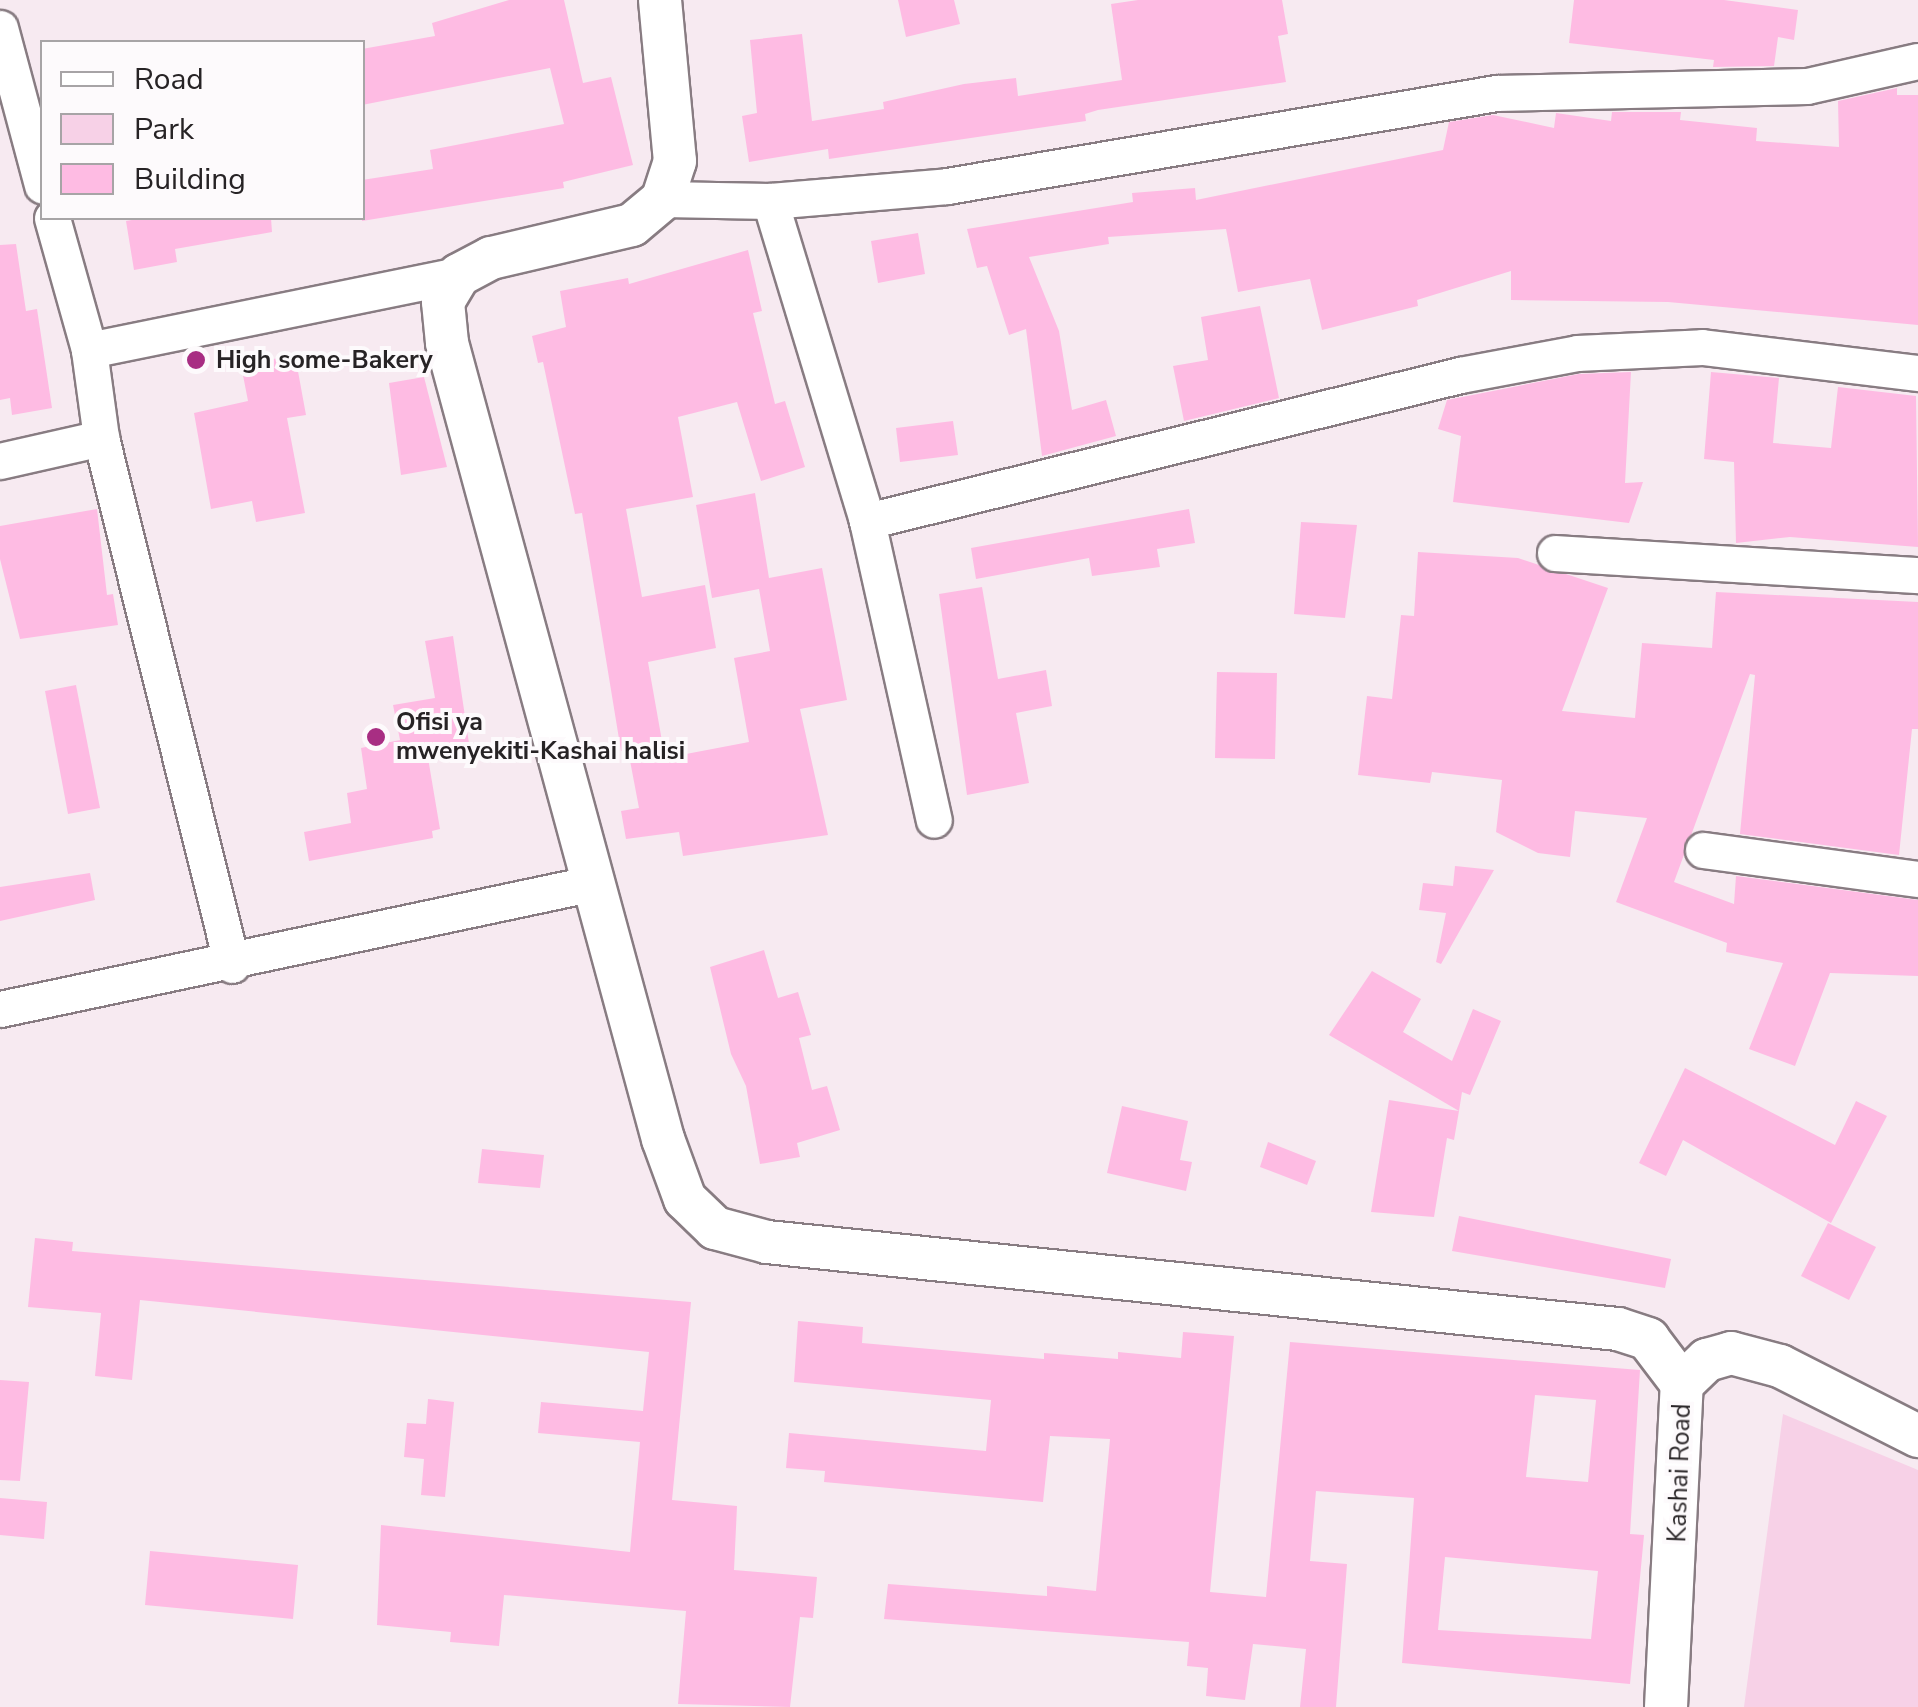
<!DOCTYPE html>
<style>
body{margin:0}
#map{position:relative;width:1918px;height:1707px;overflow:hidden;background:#f7eaf1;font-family:"Nunito Sans",sans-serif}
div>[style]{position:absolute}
.green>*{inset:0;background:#f7d1e7}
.building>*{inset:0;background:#febbe3}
.roads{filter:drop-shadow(2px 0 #887c82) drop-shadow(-2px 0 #887c82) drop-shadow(0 2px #887c82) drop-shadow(0 -2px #887c82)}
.minor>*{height:35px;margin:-17.5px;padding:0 17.5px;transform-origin:17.5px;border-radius:17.5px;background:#fff}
.tertiary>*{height:42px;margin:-21px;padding:0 21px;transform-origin:21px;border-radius:21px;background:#fff}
.dots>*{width:28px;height:28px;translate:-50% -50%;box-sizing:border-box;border:5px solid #fdfafc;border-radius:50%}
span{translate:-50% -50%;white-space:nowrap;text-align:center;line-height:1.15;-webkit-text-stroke:8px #fdfafc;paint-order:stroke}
.poi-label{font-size:25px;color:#272325;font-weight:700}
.left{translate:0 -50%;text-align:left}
.street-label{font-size:25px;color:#272325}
.legend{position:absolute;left:40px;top:40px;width:325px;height:180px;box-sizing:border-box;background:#fdfafc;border:2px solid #a7a4a6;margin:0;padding:12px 18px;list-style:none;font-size:30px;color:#272325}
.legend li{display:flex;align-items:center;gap:20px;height:50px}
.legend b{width:50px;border:2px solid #a7a4a6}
</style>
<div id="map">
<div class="green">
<div style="clip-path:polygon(1783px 1414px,1918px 1470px,1918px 1707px,1744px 1707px)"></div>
</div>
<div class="building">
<div style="clip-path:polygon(509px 0,564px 0,583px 83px,611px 77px,633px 165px,563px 182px,564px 188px,362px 221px,362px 180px,433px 169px,430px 150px,564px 124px,550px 68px,362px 105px,362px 49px,435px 36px,432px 23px)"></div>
<div style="clip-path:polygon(898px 0,954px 0,960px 24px,906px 37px)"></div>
<div style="clip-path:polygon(1138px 0,1282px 0,1288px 34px,1278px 36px,1286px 82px,1098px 110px,1085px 114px,1086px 121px,829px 159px,828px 149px,749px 162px,742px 116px,757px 113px,750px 40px,802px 34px,812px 121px,884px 109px,883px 102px,964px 84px,1016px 78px,1018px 96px,1122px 80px,1111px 4px)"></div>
<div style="clip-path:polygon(1574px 0,1724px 0,1798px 10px,1794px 40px,1778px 37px,1774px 66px,1713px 67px,1714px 60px,1569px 43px)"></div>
<div style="clip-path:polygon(1897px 88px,1897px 95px,1918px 95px,1918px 325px,1668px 302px,1511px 300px,1511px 271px,1417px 300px,1418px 306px,1322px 330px,1310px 279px,1238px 292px,1226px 229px,1108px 237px,1109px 244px,1029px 257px,1059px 331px,1072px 410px,1106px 400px,1116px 436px,1042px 456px,1026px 329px,1009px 335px,987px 266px,977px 268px,967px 229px,1133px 202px,1132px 193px,1195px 188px,1196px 200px,1443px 150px,1449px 122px,1493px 115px,1554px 128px,1556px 113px,1611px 121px,1612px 112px,1681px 112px,1680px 120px,1757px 128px,1756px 141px,1839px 147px,1838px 101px)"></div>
<div style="clip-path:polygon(143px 218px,271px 218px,272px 232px,175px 249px,177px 262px,134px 270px,126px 221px)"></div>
<div style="clip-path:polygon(918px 233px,925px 274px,878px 283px,871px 241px)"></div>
<div style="clip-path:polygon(16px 244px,26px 311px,37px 309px,52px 408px,12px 415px,10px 398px,0 400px,0 245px)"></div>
<div style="clip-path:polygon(748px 250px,762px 311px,753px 313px,775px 404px,785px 401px,805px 467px,761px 481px,737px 402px,678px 417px,693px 497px,626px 509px,642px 597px,705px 585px,716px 648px,648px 662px,665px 758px,749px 742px,734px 658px,770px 651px,759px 589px,712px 598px,696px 505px,755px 493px,769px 578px,822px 568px,847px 700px,800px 709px,828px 835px,683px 856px,679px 832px,626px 839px,621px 811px,639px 808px,628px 750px,621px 751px,582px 513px,575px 514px,543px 362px,538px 363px,532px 336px,566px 327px,560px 291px,628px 278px,629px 284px)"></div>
<div style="clip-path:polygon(1260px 306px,1279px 398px,1184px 421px,1173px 366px,1208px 360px,1201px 317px)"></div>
<div style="clip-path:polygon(295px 355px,306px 415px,287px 418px,305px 513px,256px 522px,252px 501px,211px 509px,194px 413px,248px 401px,241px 365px)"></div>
<div style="clip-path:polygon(1631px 372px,1625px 483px,1643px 482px,1629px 523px,1453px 502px,1461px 436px,1438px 429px,1447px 400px,1579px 374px)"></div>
<div style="clip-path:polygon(1711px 372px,1779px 378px,1773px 443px,1831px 448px,1838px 387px,1916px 396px,1918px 547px,1790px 537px,1736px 543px,1734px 462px,1704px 459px)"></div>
<div style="clip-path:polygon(424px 377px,447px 467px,401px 475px,389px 383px)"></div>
<div style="clip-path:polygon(953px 421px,958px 455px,900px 462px,896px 428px)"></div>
<div style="clip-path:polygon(97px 509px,107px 595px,113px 594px,118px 625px,20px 639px,0 559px,0 526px)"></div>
<div style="clip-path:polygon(1189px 509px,1195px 543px,1157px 549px,1160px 567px,1092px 576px,1089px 558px,976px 579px,971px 548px)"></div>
<div style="clip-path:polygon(1301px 522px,1357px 525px,1345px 618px,1294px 614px)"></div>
<div style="clip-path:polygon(1418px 552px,1518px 558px,1608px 588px,1562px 711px,1635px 718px,1642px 643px,1712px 648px,1716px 592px,1918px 602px,1918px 729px,1912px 729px,1899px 855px,1740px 834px,1755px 675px,1750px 674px,1674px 882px,1734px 904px,1736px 876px,1918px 900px,1918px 976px,1830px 973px,1795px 1066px,1749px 1049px,1783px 963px,1726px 952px,1727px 943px,1616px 902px,1647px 818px,1575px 811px,1570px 857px,1538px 853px,1496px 832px,1502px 780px,1432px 772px,1430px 783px,1358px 775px,1367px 696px,1392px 699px,1401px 615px,1414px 616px)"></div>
<div style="clip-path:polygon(982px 587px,998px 679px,1046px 670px,1052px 706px,1016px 713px,1029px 783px,967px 795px,939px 594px)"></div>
<div style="clip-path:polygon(453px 636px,470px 750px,428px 758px,440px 829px,432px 831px,433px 838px,309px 861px,304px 832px,351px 823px,347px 793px,367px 789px,361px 748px,400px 740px,393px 705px,435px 698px,425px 641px)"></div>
<div style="clip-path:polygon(1217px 672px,1277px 673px,1275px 759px,1215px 758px)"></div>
<div style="clip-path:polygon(76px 685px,100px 808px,68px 814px,45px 691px)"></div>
<div style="clip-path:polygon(1455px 866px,1494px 870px,1441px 964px,1436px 962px,1446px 913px,1419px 910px,1423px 883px,1453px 886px)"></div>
<div style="clip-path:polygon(90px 873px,95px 900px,0 921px,0 887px)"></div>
<div style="clip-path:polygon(764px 950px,778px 998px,798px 992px,811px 1035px,799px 1038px,812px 1090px,827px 1086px,840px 1130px,797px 1143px,800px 1157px,760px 1164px,746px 1086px,731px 1054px,710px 967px)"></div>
<div style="clip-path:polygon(1372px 971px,1421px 999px,1403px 1032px,1452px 1061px,1473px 1009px,1501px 1021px,1470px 1095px,1462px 1092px,1459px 1111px,1329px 1035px)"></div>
<div style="clip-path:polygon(1685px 1068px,1835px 1145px,1856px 1101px,1887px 1116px,1831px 1223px,1683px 1140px,1666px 1176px,1639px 1163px)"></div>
<div style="clip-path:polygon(1389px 1100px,1459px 1111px,1454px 1140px,1447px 1138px,1434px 1217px,1371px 1212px)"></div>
<div style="clip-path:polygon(1122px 1106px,1188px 1121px,1180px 1160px,1192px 1162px,1186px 1191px,1107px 1173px)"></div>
<div style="clip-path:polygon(1268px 1142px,1316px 1161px,1307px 1185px,1260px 1167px)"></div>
<div style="clip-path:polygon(482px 1149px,544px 1155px,540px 1188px,478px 1183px)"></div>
<div style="clip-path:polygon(1459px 1216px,1671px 1259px,1665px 1288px,1452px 1251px)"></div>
<div style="clip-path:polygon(1828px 1223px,1876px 1247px,1849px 1300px,1801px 1276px)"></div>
<div style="clip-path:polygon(35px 1238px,73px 1242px,72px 1251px,691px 1302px,672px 1500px,737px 1506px,734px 1570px,817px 1577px,813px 1618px,800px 1617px,790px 1707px,678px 1704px,686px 1611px,504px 1595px,499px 1646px,450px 1642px,451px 1632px,377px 1625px,381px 1525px,630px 1552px,640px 1442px,538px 1433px,541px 1402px,643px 1411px,649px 1352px,140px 1300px,132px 1380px,95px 1376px,101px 1313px,28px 1307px)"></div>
<div style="clip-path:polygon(evenodd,798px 1321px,863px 1327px,862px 1343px,1044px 1359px,1044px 1353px,1118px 1359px,1118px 1352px,1181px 1358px,1183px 1332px,1234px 1336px,1210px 1592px,1266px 1597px,1290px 1342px,1640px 1370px,1630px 1534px,1644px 1535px,1630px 1684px,1402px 1663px,1414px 1498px,1316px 1491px,1310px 1561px,1347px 1564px,1336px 1707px,1300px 1707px,1306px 1649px,1253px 1644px,1245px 1700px,1206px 1696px,1208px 1668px,1187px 1666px,1189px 1642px,884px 1619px,888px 1584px,1047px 1596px,1047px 1586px,1096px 1591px,1110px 1439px,1050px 1436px,1043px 1502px,824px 1482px,825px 1471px,786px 1468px,789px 1433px,986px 1451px,991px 1400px,794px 1382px,798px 1321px,1535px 1395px,1596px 1400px,1588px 1482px,1526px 1477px,1535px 1395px,798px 1321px,1445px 1557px,1598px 1571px,1591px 1639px,1438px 1630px,1445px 1557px)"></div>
<div style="clip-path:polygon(0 1380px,29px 1382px,20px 1481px,0 1480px)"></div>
<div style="clip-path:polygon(428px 1399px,454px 1402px,445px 1497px,421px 1495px,424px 1459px,404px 1457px,407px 1423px,426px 1424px)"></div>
<div style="clip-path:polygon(0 1498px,47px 1502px,44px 1539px,0 1535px)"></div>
<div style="clip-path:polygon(150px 1551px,298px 1565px,293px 1619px,145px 1605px)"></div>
</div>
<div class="roads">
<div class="minor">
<div style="left:0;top:28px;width:163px;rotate:75deg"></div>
<div style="left:663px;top:199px;width:107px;rotate:1.1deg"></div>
<div style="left:770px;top:201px;width:178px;rotate:-4.8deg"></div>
<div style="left:947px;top:186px;width:557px;rotate:-9.61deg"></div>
<div style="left:1496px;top:93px;width:311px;rotate:-1.3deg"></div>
<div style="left:1807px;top:86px;width:114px;rotate:-12.7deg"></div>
<div style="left:770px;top:201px;width:334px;rotate:73.1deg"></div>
<div style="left:867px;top:521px;width:306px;rotate:77.4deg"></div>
<div style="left:52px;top:218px;width:137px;rotate:74.3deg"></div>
<div style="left:89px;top:350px;width:89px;rotate:82.2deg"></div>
<div style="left:101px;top:438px;width:543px;rotate:76.04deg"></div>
<div style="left:89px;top:350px;width:378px;rotate:-11.5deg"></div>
<div style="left:0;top:461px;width:104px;rotate:-12.8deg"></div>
<div style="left:867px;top:521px;width:611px;rotate:-13.83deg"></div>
<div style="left:1460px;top:375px;width:119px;rotate:-10.6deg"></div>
<div style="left:1577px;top:353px;width:125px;rotate:-2.7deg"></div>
<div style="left:1702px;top:347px;width:218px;rotate:6.9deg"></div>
<div style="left:1555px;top:553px;width:364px;rotate:3.5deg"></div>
<div style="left:1703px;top:850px;width:217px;rotate:7.7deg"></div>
<div style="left:0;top:1009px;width:607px;rotate:-11.98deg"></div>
</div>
<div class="tertiary">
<div style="left:660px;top:0;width:162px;rotate:84.7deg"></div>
<div style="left:675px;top:161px;width:40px;rotate:108deg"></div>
<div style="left:663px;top:199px;width:40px;rotate:140deg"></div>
<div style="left:632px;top:225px;width:145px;rotate:166.8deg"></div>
<div style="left:491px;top:258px;width:36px;rotate:152deg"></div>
<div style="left:459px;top:275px;width:31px;rotate:121deg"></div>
<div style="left:443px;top:302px;width:41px;rotate:84.4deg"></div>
<div style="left:447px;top:343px;width:825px;rotate:74.82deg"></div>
<div style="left:663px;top:1139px;width:64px;rotate:69.9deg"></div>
<div style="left:685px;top:1199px;width:42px;rotate:44deg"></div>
<div style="left:715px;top:1228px;width:54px;rotate:15.1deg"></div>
<div style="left:767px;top:1242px;width:855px;rotate:5.84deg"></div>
<div style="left:1618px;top:1329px;width:32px;rotate:18deg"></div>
<div style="left:1648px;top:1339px;width:56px;rotate:52.9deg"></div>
<div style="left:1666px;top:1707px;width:323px;rotate:-87.2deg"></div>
<div style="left:1682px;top:1384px;width:35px;rotate:-44deg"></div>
<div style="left:1707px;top:1360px;width:25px;rotate:-16deg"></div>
<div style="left:1731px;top:1353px;width:51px;rotate:14.9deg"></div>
<div style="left:1780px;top:1366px;width:155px;rotate:26.9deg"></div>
</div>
</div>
<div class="dots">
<div style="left:196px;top:360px;background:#a82e83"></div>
<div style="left:376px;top:737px;background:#a82e83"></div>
</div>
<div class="poi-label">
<span class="left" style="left:216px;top:360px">High some-Bakery</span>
<span class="left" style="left:396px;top:737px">Ofisi ya<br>mwenyekiti-Kashai halisi</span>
</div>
<div class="street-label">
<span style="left:1680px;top:1473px;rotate:-88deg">Kashai Road</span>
</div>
<ul class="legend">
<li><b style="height:12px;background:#fff"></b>Road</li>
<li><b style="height:28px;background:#f7d1e7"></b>Park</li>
<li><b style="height:28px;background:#febbe3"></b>Building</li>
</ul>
</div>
